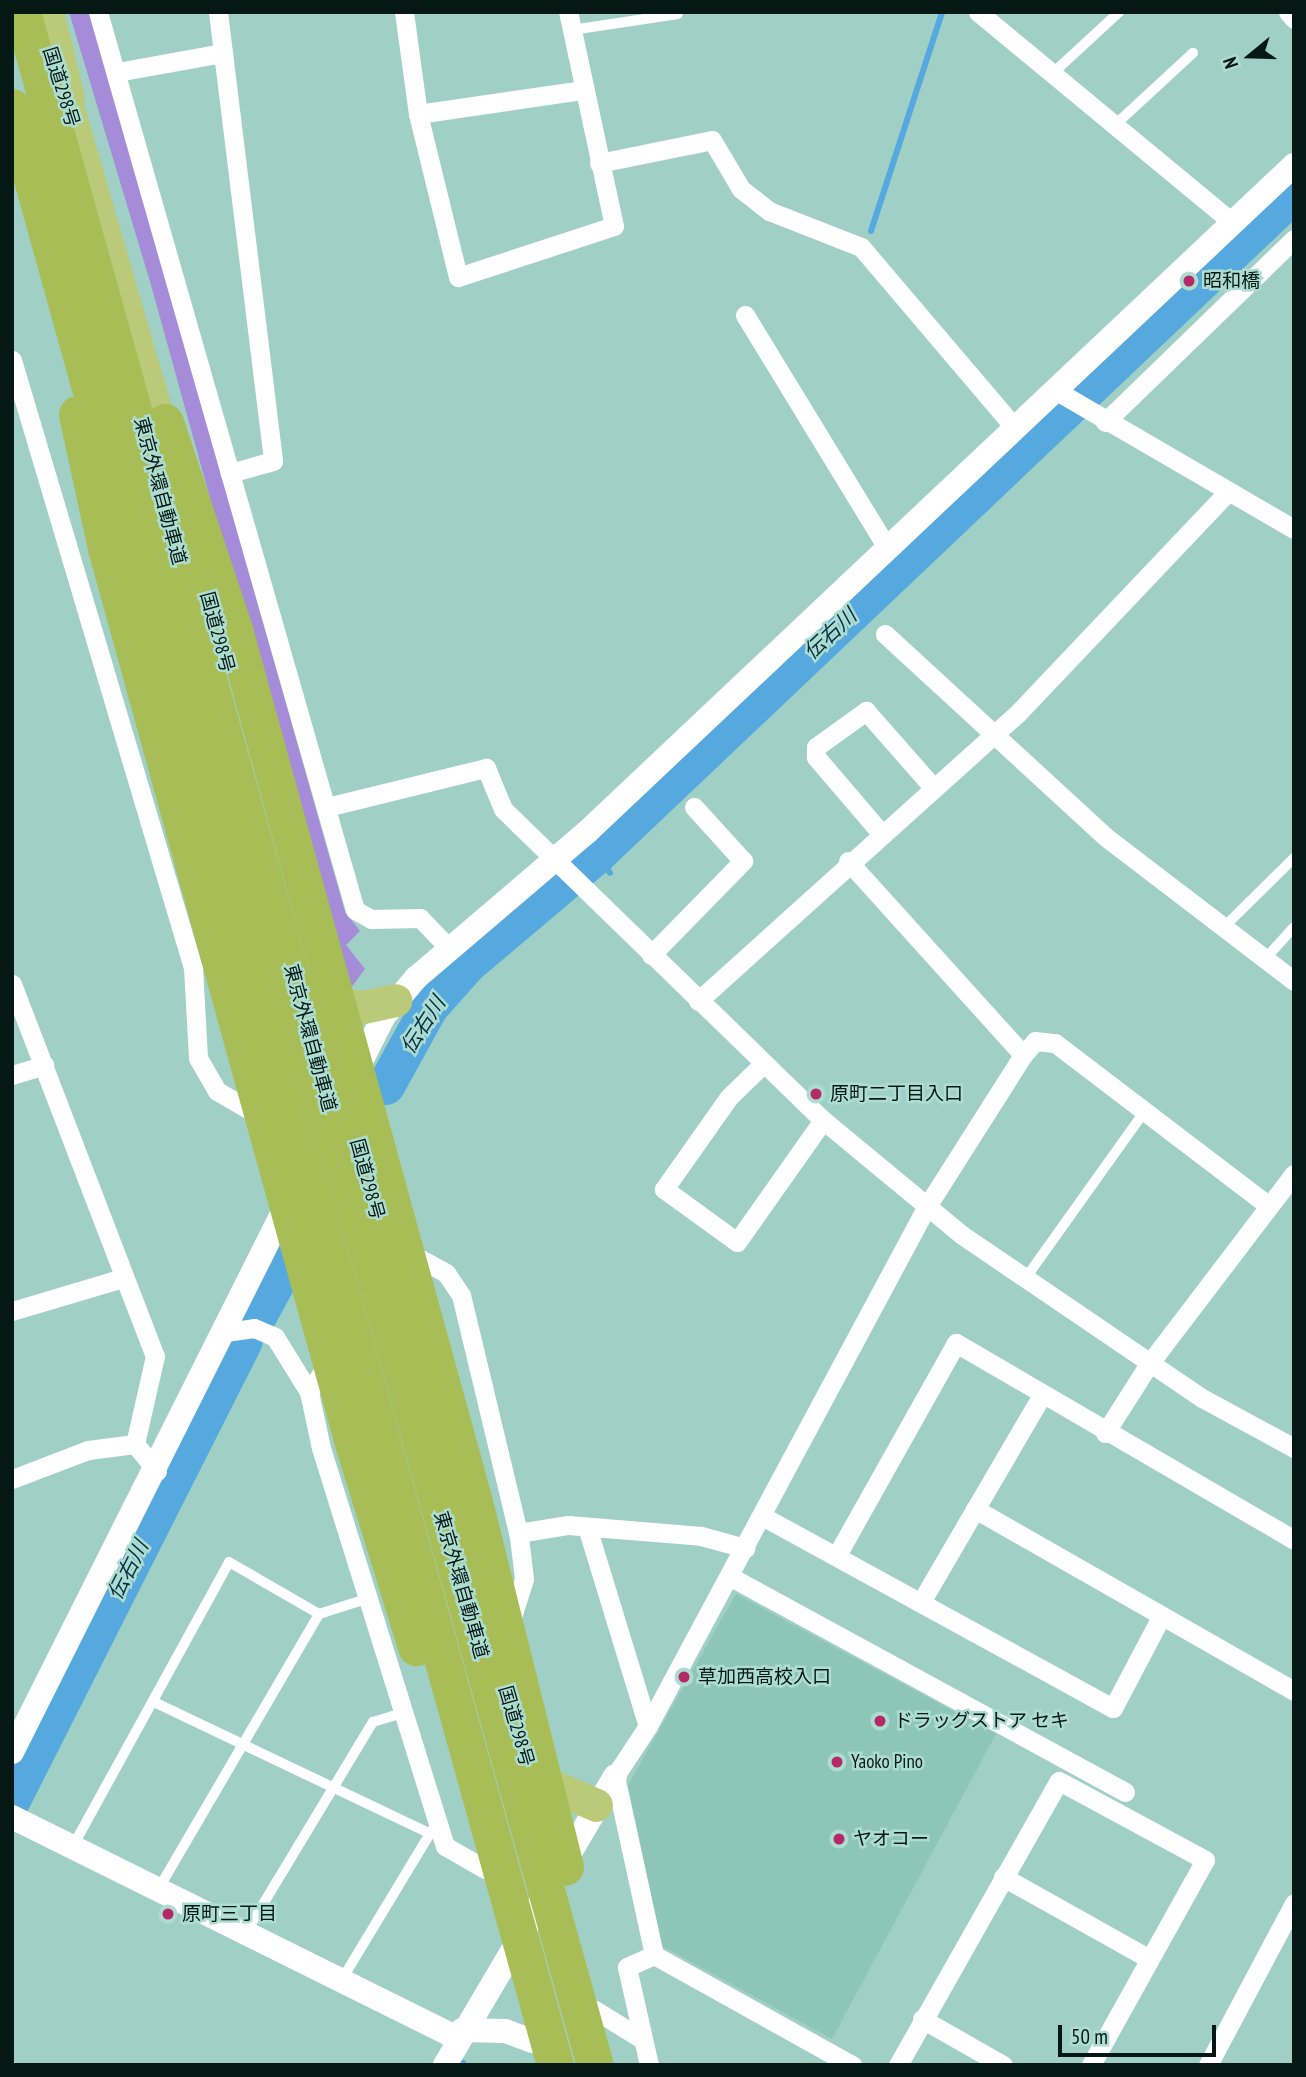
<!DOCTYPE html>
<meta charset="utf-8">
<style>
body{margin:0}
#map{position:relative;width:1306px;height:2077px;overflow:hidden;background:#a0d0c5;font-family:"PT Sans Narrow","Noto Sans JP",sans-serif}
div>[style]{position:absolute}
.built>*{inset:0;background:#8dc6b9}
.green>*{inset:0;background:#a58cd8}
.stream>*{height:6px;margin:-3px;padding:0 3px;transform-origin:3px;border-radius:3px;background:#55a9de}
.river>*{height:38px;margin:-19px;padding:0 19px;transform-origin:19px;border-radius:19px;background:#55a9de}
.service>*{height:10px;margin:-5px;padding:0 5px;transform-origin:5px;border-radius:5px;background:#fff}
.minor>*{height:19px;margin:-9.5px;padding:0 9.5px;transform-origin:9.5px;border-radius:9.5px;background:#fff}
.tertiary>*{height:24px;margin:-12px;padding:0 12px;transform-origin:12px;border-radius:12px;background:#fff}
.trunk>*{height:33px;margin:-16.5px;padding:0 16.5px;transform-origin:16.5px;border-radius:16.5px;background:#baca78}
.motorway>*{height:37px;margin:-18.5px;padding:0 18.5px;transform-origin:18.5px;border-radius:18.5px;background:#a9bd56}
.dots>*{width:19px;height:19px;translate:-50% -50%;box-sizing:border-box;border:4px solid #adddd1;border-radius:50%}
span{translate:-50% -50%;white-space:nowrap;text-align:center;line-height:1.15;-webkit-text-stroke:5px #adddd1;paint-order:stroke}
.street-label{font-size:19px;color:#061814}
.poi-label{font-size:19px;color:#061814}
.left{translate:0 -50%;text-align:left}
.water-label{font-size:21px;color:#092f45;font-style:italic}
.frame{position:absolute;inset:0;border:14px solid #061814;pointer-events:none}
.north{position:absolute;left:1215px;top:21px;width:70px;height:70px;-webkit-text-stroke:5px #adddd1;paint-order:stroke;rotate:251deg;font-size:19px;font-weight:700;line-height:28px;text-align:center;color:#061814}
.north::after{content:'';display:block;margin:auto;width:24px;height:32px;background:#061814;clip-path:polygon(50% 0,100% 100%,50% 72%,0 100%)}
.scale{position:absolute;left:1058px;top:2025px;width:158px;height:32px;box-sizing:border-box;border:4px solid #061814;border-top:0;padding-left:9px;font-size:21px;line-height:24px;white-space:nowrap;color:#061814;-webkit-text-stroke:5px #adddd1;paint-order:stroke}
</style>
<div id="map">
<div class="built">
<div style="clip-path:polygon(736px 1594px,996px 1734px,832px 2039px,662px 1946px,628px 1785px)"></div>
</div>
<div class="green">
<div style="clip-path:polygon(69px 12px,90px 12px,345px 912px,360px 931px,346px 945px,365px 969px,347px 993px,151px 285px)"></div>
</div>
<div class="stream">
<div style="left:871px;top:231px;width:230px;rotate:-72deg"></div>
<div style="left:597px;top:855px;width:22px;rotate:54deg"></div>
<div style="left:463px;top:2063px;width:2px;rotate:63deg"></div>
</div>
<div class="river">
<div style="left:386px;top:1086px;width:89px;rotate:-61.1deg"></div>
<div style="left:429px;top:1008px;width:57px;rotate:-48.5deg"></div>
<div style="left:467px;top:965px;width:170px;rotate:-40.2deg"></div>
<div style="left:597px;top:855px;width:961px;rotate:-43.48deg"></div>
<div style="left:258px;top:1316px;width:87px;rotate:-61.1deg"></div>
<div style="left:12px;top:1800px;width:514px;rotate:-63.19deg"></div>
</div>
<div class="service">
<div style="left:572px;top:30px;width:107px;rotate:-8.6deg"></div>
<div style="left:1053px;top:73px;width:90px;rotate:-42.7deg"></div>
<div style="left:1116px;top:124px;width:105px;rotate:-42.7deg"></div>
<div style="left:1226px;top:925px;width:95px;rotate:-44.6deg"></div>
<div style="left:1265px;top:959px;width:43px;rotate:-47.8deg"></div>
<div style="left:1025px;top:1279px;width:205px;rotate:-54.5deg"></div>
<div style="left:154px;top:1702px;width:301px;rotate:25.5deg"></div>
<div style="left:73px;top:1846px;width:324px;rotate:-61.2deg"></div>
<div style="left:229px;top:1562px;width:104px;rotate:30deg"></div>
<div style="left:159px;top:1888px;width:317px;rotate:-59.7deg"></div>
<div style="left:319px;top:1614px;width:52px;rotate:-17.7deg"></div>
<div style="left:245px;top:1934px;width:248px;rotate:-58.9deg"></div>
<div style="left:373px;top:1722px;width:34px;rotate:-17deg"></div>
<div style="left:341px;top:1981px;width:176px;rotate:-58.9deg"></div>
</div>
<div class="minor">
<div style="left:98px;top:12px;width:934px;rotate:74.03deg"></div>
<div style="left:355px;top:910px;width:18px;rotate:29deg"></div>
<div style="left:371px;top:919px;width:49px;rotate:-1.2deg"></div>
<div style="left:420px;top:918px;width:40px;rotate:46deg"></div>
<div style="left:218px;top:12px;width:452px;rotate:83deg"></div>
<div style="left:273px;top:461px;width:45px;rotate:164.4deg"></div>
<div style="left:404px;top:12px;width:103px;rotate:82.2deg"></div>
<div style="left:418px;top:114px;width:168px;rotate:76.2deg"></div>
<div style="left:458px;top:277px;width:164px;rotate:-18.1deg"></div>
<div style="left:614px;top:226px;width:219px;rotate:-102.1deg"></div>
<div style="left:978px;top:12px;width:331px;rotate:39.6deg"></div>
<div style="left:1288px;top:12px;width:9px;rotate:49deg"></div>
<div style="left:117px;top:72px;width:108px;rotate:-10.2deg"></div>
<div style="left:418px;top:114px;width:167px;rotate:-8.3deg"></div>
<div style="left:599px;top:163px;width:115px;rotate:-11.5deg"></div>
<div style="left:712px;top:140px;width:57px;rotate:59.4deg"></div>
<div style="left:741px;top:189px;width:36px;rotate:38deg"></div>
<div style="left:769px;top:211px;width:99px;rotate:21.4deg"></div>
<div style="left:861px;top:247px;width:236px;rotate:49.6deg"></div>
<div style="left:745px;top:315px;width:273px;rotate:58.6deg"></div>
<div style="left:12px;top:360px;width:634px;rotate:73.42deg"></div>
<div style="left:193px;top:968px;width:90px;rotate:86.8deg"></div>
<div style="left:198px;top:1058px;width:38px;rotate:60deg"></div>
<div style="left:217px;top:1091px;width:36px;rotate:30deg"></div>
<div style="left:248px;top:1109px;width:16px;rotate:4deg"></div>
<div style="left:1055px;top:390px;width:276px;rotate:30.2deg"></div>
<div style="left:1105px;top:422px;width:263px;rotate:-44.1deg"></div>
<div style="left:885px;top:634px;width:301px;rotate:42.6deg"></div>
<div style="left:1107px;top:838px;width:235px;rotate:37.4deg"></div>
<div style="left:327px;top:807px;width:164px;rotate:-13.8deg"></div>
<div style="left:486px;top:768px;width:44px;rotate:67.5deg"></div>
<div style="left:503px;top:809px;width:446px;rotate:44.2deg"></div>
<div style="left:823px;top:1120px;width:180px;rotate:39.6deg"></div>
<div style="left:962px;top:1235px;width:290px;rotate:34.2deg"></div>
<div style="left:1202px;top:1398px;width:105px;rotate:28.5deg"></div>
<div style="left:880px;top:832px;width:99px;rotate:-130.5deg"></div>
<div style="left:816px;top:757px;width:10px;rotate:-90deg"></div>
<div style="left:816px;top:747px;width:62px;rotate:-35.8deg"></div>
<div style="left:866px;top:711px;width:100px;rotate:48.7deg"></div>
<div style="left:848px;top:861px;width:261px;rotate:47.9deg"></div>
<div style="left:1023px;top:1055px;width:179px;rotate:122.4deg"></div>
<div style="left:927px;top:1206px;width:590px;rotate:118.22deg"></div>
<div style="left:648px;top:1726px;width:60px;rotate:123.4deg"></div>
<div style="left:615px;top:1776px;width:183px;rotate:77.7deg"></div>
<div style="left:654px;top:1955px;width:227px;rotate:29.1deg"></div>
<div style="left:651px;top:955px;width:132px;rotate:-45.6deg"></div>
<div style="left:743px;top:861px;width:73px;rotate:-132.2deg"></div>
<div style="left:12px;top:984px;width:399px;rotate:69deg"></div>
<div style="left:155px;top:1356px;width:90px;rotate:102.8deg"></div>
<div style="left:135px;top:1444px;width:35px;rotate:51deg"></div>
<div style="left:698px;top:1001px;width:429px;rotate:-42deg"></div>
<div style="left:1017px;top:714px;width:305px;rotate:-46.5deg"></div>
<div style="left:1023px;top:1055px;width:18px;rotate:-49deg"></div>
<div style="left:1035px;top:1041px;width:20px;rotate:6deg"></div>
<div style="left:1055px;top:1043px;width:268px;rotate:37.3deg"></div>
<div style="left:763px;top:1064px;width:47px;rotate:135.9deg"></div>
<div style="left:729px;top:1097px;width:113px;rotate:125.2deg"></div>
<div style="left:664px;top:1189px;width:90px;rotate:36deg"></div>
<div style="left:737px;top:1242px;width:149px;rotate:-54.8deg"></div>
<div style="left:12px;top:1075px;width:34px;rotate:-17deg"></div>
<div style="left:406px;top:1251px;width:46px;rotate:28.8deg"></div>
<div style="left:446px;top:1273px;width:27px;rotate:56deg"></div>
<div style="left:461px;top:1295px;width:249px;rotate:76.5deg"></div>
<div style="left:519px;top:1537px;width:42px;rotate:83.2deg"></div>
<div style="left:524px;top:1579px;width:53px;rotate:107.4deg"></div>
<div style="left:12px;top:1311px;width:116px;rotate:-16.6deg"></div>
<div style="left:219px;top:1333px;width:35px;rotate:-8deg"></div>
<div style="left:254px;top:1328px;width:23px;rotate:23deg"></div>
<div style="left:275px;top:1337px;width:65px;rotate:58.3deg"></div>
<div style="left:331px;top:1360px;width:39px;rotate:125deg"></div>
<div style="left:309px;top:1392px;width:57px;rotate:77.9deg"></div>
<div style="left:321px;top:1448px;width:417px;rotate:72.7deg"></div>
<div style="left:445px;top:1846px;width:46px;rotate:29.9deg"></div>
<div style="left:1105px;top:1433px;width:82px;rotate:-57.5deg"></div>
<div style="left:1149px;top:1364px;width:239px;rotate:-52.7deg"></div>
<div style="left:12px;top:1479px;width:81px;rotate:-20.9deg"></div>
<div style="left:88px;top:1450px;width:47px;rotate:-7.3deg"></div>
<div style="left:975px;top:1509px;width:367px;rotate:29.7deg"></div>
<div style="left:762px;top:1516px;width:400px;rotate:28.7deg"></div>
<div style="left:1113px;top:1708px;width:101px;rotate:-62.2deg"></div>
<div style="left:587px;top:1527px;width:208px;rotate:73deg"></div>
<div style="left:518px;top:1533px;width:51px;rotate:-9.1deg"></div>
<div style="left:568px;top:1525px;width:133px;rotate:4.7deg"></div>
<div style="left:701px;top:1536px;width:46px;rotate:15.3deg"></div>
<div style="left:837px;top:1555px;width:243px;rotate:-60.7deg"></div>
<div style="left:956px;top:1343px;width:391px;rotate:30.2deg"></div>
<div style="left:729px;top:1576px;width:451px;rotate:28.6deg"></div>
<div style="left:921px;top:1602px;width:238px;rotate:-59.7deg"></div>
<div style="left:1003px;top:1877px;width:168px;rotate:29.2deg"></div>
<div style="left:595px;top:2010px;width:55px;rotate:31.7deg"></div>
<div style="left:922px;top:2019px;width:93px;rotate:29.6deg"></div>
<div style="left:649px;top:2065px;width:100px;rotate:-102.7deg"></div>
<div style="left:627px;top:1967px;width:30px;rotate:-24deg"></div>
<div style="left:898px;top:2065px;width:326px;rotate:-60.5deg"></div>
<div style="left:1059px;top:1781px;width:166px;rotate:28.4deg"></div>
<div style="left:1205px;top:1860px;width:235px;rotate:119.1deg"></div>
<div style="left:1208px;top:2065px;width:183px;rotate:-62deg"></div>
</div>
<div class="tertiary">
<div style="left:353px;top:1077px;width:68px;rotate:-63.1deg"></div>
<div style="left:384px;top:1016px;width:50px;rotate:-49.9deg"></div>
<div style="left:416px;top:978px;width:225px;rotate:-40.5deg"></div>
<div style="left:587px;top:832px;width:972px;rotate:-43.33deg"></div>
<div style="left:12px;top:1752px;width:618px;rotate:-63.35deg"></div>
<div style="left:12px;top:1817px;width:497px;rotate:26.4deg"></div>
<div style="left:462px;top:2030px;width:43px;rotate:1.3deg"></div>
<div style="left:505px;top:2031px;width:29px;rotate:20deg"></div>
<div style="left:445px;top:2065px;width:335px;rotate:-59.5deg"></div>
</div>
<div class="trunk">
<div style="left:47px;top:12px;width:89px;rotate:76.3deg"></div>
<div style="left:59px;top:78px;width:387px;rotate:73.8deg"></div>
<div style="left:318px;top:1003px;width:45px;rotate:5.1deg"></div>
<div style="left:363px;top:1007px;width:33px;rotate:-12deg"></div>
<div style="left:530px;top:1776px;width:72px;rotate:23.7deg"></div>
</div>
<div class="motorway">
<div style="left:22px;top:12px;width:2131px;rotate:74.41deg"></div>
<div style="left:12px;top:107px;width:2032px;rotate:74.5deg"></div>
<div style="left:77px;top:414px;width:137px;rotate:77.8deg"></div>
<div style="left:106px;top:548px;width:928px;rotate:74.57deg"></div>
<div style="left:353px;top:1443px;width:214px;rotate:72.8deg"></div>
<div style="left:165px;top:422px;width:222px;rotate:71.6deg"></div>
<div style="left:235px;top:633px;width:901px;rotate:74.62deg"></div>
<div style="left:474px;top:1502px;width:376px;rotate:76deg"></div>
</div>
<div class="dots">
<div style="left:1189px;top:281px;background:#b42a67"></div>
<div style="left:816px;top:1094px;background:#b42a67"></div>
<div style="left:684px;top:1677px;background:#b42a67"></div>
<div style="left:880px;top:1721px;background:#b42a67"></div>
<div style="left:837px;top:1762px;background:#b42a67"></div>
<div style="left:839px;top:1839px;background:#b42a67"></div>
<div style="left:168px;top:1914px;background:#b42a67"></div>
</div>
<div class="street-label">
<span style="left:61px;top:87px;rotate:73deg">国道298号</span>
<span style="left:160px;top:491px;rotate:75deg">東京外環自動車道</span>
<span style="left:217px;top:632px;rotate:75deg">国道298号</span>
<span style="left:310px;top:1038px;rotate:75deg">東京外環自動車道</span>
<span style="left:367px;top:1179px;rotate:75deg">国道298号</span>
<span style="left:461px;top:1585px;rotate:74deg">東京外環自動車道</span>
<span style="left:516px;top:1726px;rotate:74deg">国道298号</span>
</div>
<div class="poi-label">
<span class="left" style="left:1203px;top:281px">昭和橋</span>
<span class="left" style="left:830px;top:1094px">原町二丁目入口</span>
<span class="left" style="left:698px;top:1677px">草加西高校入口</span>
<span class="left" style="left:894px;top:1721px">ドラッグストア セキ</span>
<span class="left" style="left:851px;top:1762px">Yaoko Pino</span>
<span class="left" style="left:853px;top:1839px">ヤオコー</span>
<span class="left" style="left:182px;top:1914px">原町三丁目</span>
</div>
<div class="water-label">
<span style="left:830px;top:634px;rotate:-43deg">伝右川</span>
<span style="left:423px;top:1025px;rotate:-57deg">伝右川</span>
<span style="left:128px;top:1570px;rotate:-63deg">伝右川</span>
</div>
<div class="frame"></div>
<div class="north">N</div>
<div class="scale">50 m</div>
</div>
